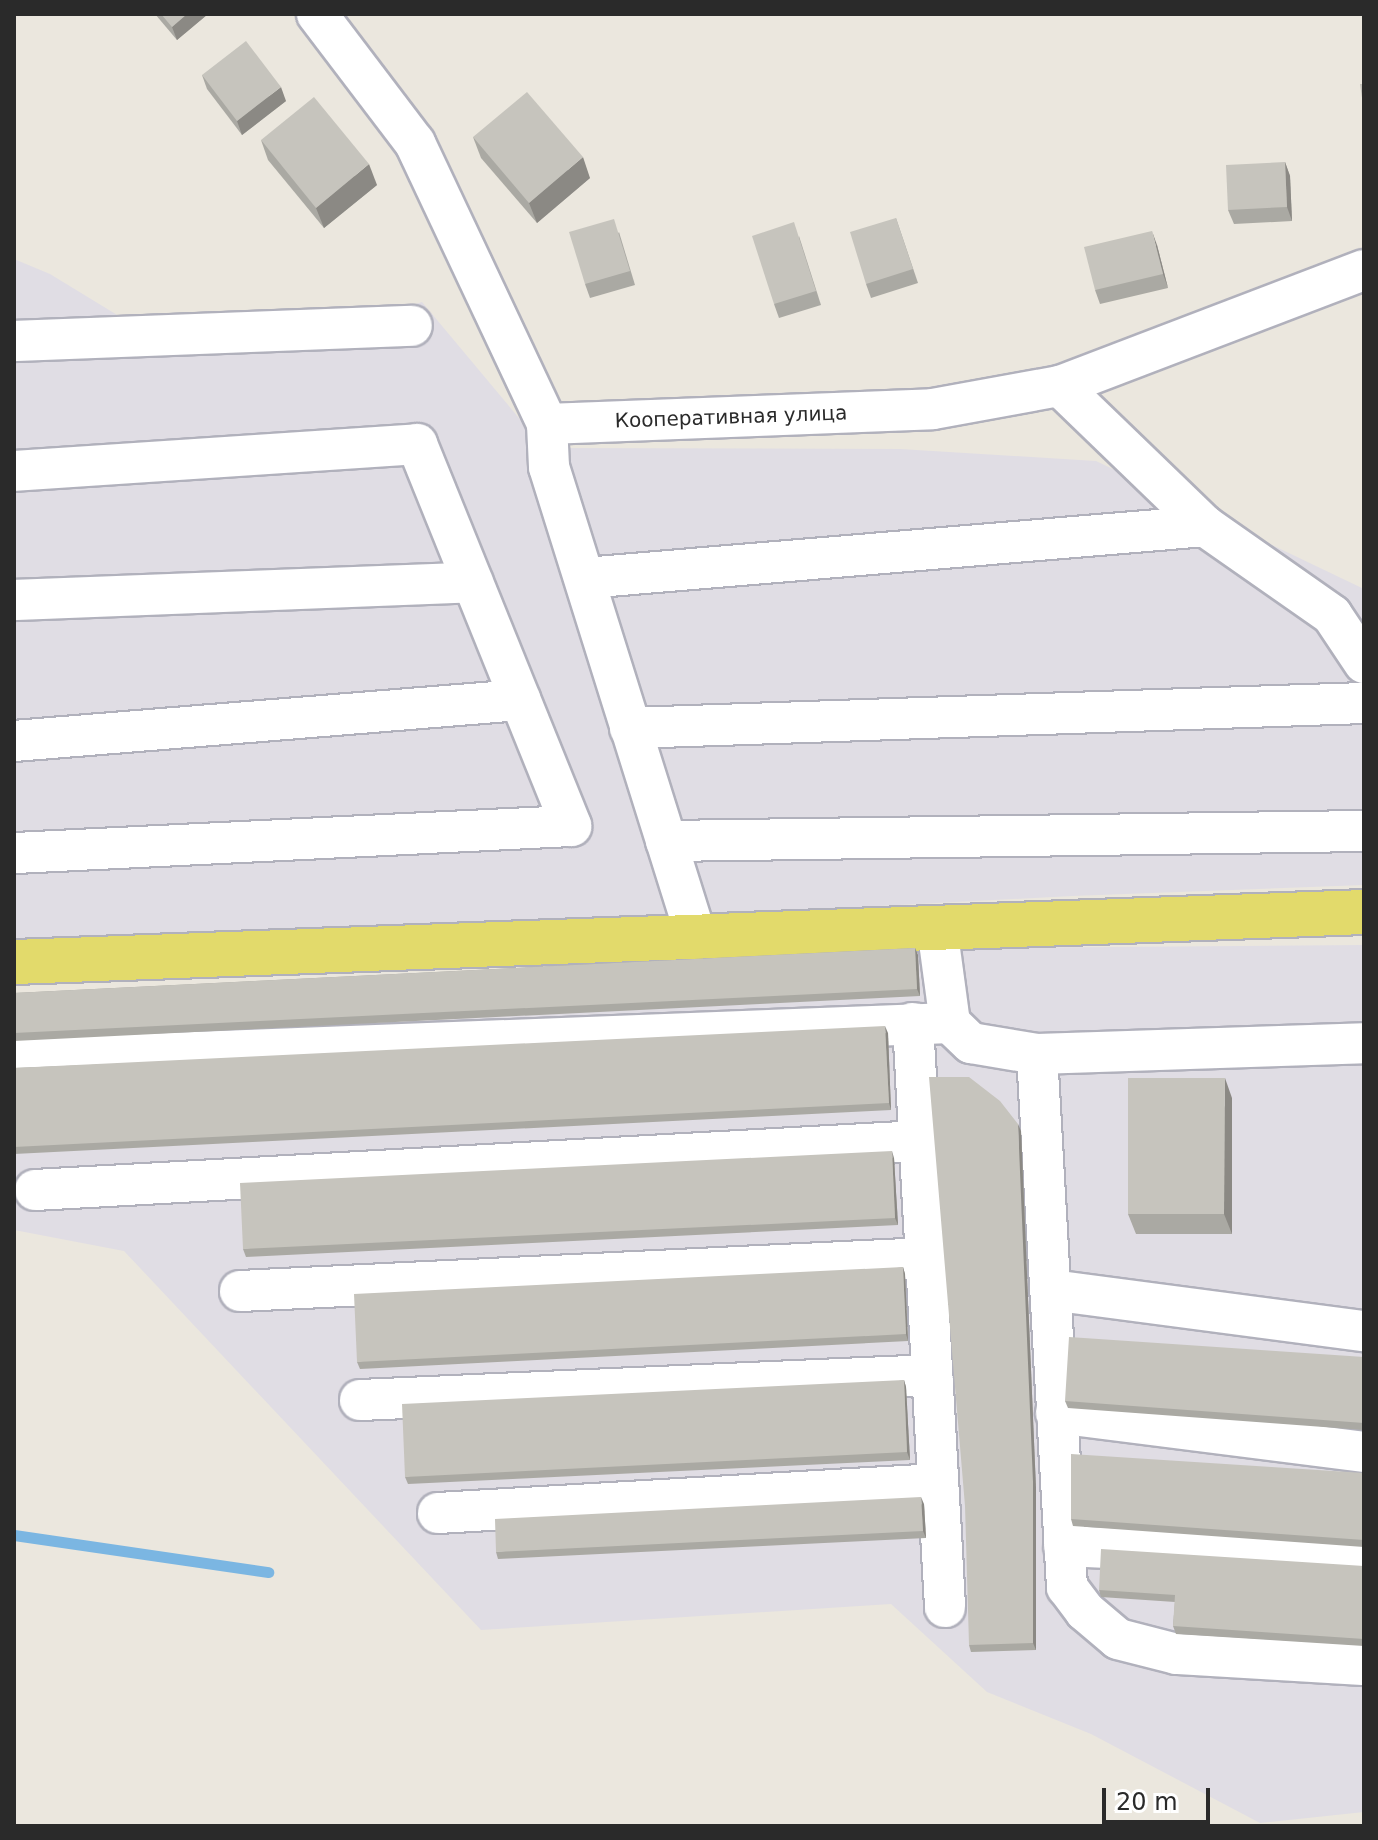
<!DOCTYPE html>
<meta charset="utf-8">
<style>
body{margin:0}
#map{position:relative;width:1378px;height:1840px;overflow:hidden;background:#ebe7de;font-family:"DejaVu Sans",sans-serif}
div>[style]{position:absolute}
.industrial>*{inset:0;background:#e0dde4}
.stream>*{height:11px;margin:-5.5px;padding:0 5.5px;transform-origin:5.5px;border-radius:5.5px;background:#7bb6e2}
.roads{filter:drop-shadow(2px 0 #b1b1bc) drop-shadow(-2px 0 #b1b1bc) drop-shadow(0 2px #b1b1bc) drop-shadow(0 -2px #b1b1bc)}
.minor>*{height:40px;margin:-20px;padding:0 20px;transform-origin:20px;border-radius:20px;background:#fff}
.major>*{height:44px;margin:-22px;padding:0 22px;transform-origin:22px;border-radius:22px;background:#e2da6b}
.wall>*{inset:0;background:#aaa9a3}
.shaded-wall>*{inset:0;background:#8b8984}
.building>*{inset:0;background:#c6c4bd}
span{translate:-50% -50%;white-space:nowrap;text-align:center;line-height:1.15;-webkit-text-stroke:6px #fff;paint-order:stroke}
.street-label{font-size:20px;color:#2a2a2a}
.frame{position:absolute;inset:0;border:16px solid #2a2a2a;pointer-events:none}
.scale{position:absolute;left:1102px;top:1788px;width:108px;height:36px;box-sizing:border-box;border:4px solid #2a2a2a;border-top:0;padding-left:10px;font-size:24px;line-height:28px;white-space:nowrap;color:#2a2a2a;-webkit-text-stroke:6px #fff;paint-order:stroke}
</style>
<div id="map">
<div class="industrial">
<div style="clip-path:polygon(14px 259px,50px 274px,127px 321px,311px 339px,422px 302px,544px 448px,900px 449px,1096px 461px,1364px 589px,1364px 885px,1072px 896px,14px 951px)"></div>
<div style="clip-path:polygon(1364px 945px,1364px 1812px,1260px 1823px,1091px 1734px,987px 1692px,891px 1604px,481px 1630px,124px 1251px,14px 1230px,14px 995px,971px 948px)"></div>
</div>
<div class="stream">
<div style="left:14px;top:1535px;width:257px;rotate:8.3deg"></div>
</div>
<div class="roads">
<div class="minor">
<div style="left:317px;top:14px;width:162px;rotate:52.8deg"></div>
<div style="left:415px;top:143px;width:310px;rotate:64.8deg"></div>
<div style="left:547px;top:424px;width:386px;rotate:-2.2deg"></div>
<div style="left:933px;top:409px;width:129px;rotate:-10.3deg"></div>
<div style="left:1060px;top:386px;width:325px;rotate:-20.9deg"></div>
<div style="left:14px;top:341px;width:398px;rotate:-2.2deg"></div>
<div style="left:1060px;top:386px;width:202px;rotate:44deg"></div>
<div style="left:1205px;top:526px;width:155px;rotate:35deg"></div>
<div style="left:1332px;top:615px;width:58px;rotate:56.3deg"></div>
<div style="left:547px;top:424px;width:43px;rotate:87.3deg"></div>
<div style="left:549px;top:467px;width:492px;rotate:72.6deg"></div>
<div style="left:14px;top:471px;width:404px;rotate:-3.8deg"></div>
<div style="left:417px;top:444px;width:412px;rotate:68deg"></div>
<div style="left:571px;top:826px;width:558px;rotate:177.22deg"></div>
<div style="left:585px;top:578px;width:622px;rotate:-4.79deg"></div>
<div style="left:14px;top:600px;width:459px;rotate:-2.2deg"></div>
<div style="left:630px;top:728px;width:734px;rotate:-1.95deg"></div>
<div style="left:14px;top:741px;width:508px;rotate:-4.63deg"></div>
<div style="left:666px;top:841px;width:698px;rotate:-0.82deg"></div>
<div style="left:913px;top:1023px;width:585px;rotate:86.86deg"></div>
<div style="left:950px;top:1023px;width:29px;rotate:44deg"></div>
<div style="left:971px;top:1043px;width:67px;rotate:9.5deg"></div>
<div style="left:1037px;top:1054px;width:327px;rotate:-1.9deg"></div>
<div style="left:1037px;top:1054px;width:534px;rotate:86.78deg"></div>
<div style="left:1067px;top:1587px;width:30px;rotate:53deg"></div>
<div style="left:1085px;top:1611px;width:43px;rotate:40.3deg"></div>
<div style="left:1118px;top:1639px;width:61px;rotate:14.3deg"></div>
<div style="left:1177px;top:1654px;width:187px;rotate:3.4deg"></div>
<div style="left:14px;top:1059px;width:937px;rotate:-2.2deg"></div>
<div style="left:950px;top:1023px;width:97px;rotate:-97.7deg"></div>
<div style="left:35px;top:1190px;width:885px;rotate:-3.17deg"></div>
<div style="left:1051px;top:1290px;width:316px;rotate:7.5deg"></div>
<div style="left:240px;top:1291px;width:687px;rotate:-2.75deg"></div>
<div style="left:360px;top:1400px;width:573px;rotate:-2.5deg"></div>
<div style="left:1056px;top:1413px;width:310px;rotate:7.2deg"></div>
<div style="left:438px;top:1513px;width:501px;rotate:-3.32deg"></div>
<div style="left:1064px;top:1546px;width:300px;rotate:2.7deg"></div>
</div>
<div class="major">
<div style="left:14px;top:962px;width:1351px;rotate:-2.12deg"></div>
</div>
</div>
<div class="wall">
<div style="clip-path:polygon(155px 14px,208px 14px,177px 40px)"></div>
<div style="clip-path:polygon(202px 75px,286px 101px,242px 135px,207px 89px)"></div>
<div style="clip-path:polygon(473px 137px,590px 178px,537px 223px,481px 158px)"></div>
<div style="clip-path:polygon(261px 140px,377px 185px,324px 228px,268px 160px)"></div>
<div style="clip-path:polygon(1285px 162px,1290px 176px,1292px 221px,1234px 224px,1228px 210px)"></div>
<div style="clip-path:polygon(896px 218px,918px 283px,871px 298px,866px 284px)"></div>
<div style="clip-path:polygon(619px 232px,635px 285px,590px 298px,585px 284px)"></div>
<div style="clip-path:polygon(799px 236px,821px 305px,779px 318px,774px 304px)"></div>
<div style="clip-path:polygon(1157px 245px,1168px 288px,1100px 304px,1095px 290px)"></div>
<div style="clip-path:polygon(915px 948px,918px 955px,920px 996px,14px 1041px,14px 993px)"></div>
<div style="clip-path:polygon(888px 1033px,891px 1110px,14px 1154px,14px 1068px)"></div>
<div style="clip-path:polygon(1232px 1098px,1232px 1234px,1136px 1234px,1128px 1214px)"></div>
<div style="clip-path:polygon(1021px 1131px,1036px 1489px,1036px 1650px,971px 1652px,969px 1645px)"></div>
<div style="clip-path:polygon(894px 1158px,898px 1225px,246px 1257px,243px 1249px)"></div>
<div style="clip-path:polygon(903px 1267px,905px 1274px,908px 1341px,360px 1369px,357px 1362px)"></div>
<div style="clip-path:polygon(1364px 1357px,1364px 1430px,1068px 1408px,1065px 1401px)"></div>
<div style="clip-path:polygon(904px 1380px,906px 1387px,910px 1460px,408px 1484px,405px 1477px)"></div>
<div style="clip-path:polygon(1364px 1473px,1364px 1547px,1073px 1526px,1071px 1519px)"></div>
<div style="clip-path:polygon(924px 1504px,926px 1538px,498px 1559px,496px 1552px)"></div>
<div style="clip-path:polygon(1364px 1566px,1364px 1646px,1176px 1634px,1173px 1626px,1175px 1602px,1101px 1597px,1099px 1590px)"></div>
</div>
<div class="shaded-wall">
<div style="clip-path:polygon(187px 14px,208px 14px,177px 40px,172px 27px)"></div>
<div style="clip-path:polygon(281px 87px,286px 101px,242px 135px,237px 121px)"></div>
<div style="clip-path:polygon(583px 157px,590px 178px,537px 223px,529px 203px)"></div>
<div style="clip-path:polygon(1285px 162px,1290px 176px,1292px 221px,1287px 207px)"></div>
<div style="clip-path:polygon(369px 164px,377px 185px,324px 228px,316px 208px)"></div>
<div style="clip-path:polygon(1152px 231px,1157px 245px,1168px 288px,1163px 274px)"></div>
<div style="clip-path:polygon(915px 948px,918px 955px,920px 996px,917px 989px)"></div>
<div style="clip-path:polygon(885px 1026px,888px 1033px,891px 1110px,889px 1103px)"></div>
<div style="clip-path:polygon(1225px 1078px,1232px 1098px,1232px 1234px,1224px 1214px)"></div>
<div style="clip-path:polygon(1018px 1124px,1021px 1131px,1036px 1489px,1036px 1650px,1033px 1643px)"></div>
<div style="clip-path:polygon(892px 1151px,894px 1158px,898px 1225px,895px 1218px)"></div>
<div style="clip-path:polygon(903px 1267px,905px 1274px,908px 1341px,906px 1334px)"></div>
<div style="clip-path:polygon(904px 1380px,906px 1387px,910px 1460px,907px 1452px)"></div>
<div style="clip-path:polygon(921px 1497px,924px 1504px,926px 1538px,923px 1531px)"></div>
</div>
<div class="building">
<div style="clip-path:polygon(161px 14px,187px 14px,172px 27px)"></div>
<div style="clip-path:polygon(246px 41px,281px 87px,237px 121px,202px 75px)"></div>
<div style="clip-path:polygon(1360px 84px,1364px 84px,1364px 112px)"></div>
<div style="clip-path:polygon(527px 92px,583px 157px,529px 203px,473px 137px)"></div>
<div style="clip-path:polygon(314px 97px,369px 164px,316px 208px,261px 140px)"></div>
<div style="clip-path:polygon(1285px 162px,1287px 207px,1228px 210px,1226px 165px)"></div>
<div style="clip-path:polygon(896px 218px,913px 269px,866px 284px,850px 232px)"></div>
<div style="clip-path:polygon(614px 219px,630px 271px,585px 284px,569px 232px)"></div>
<div style="clip-path:polygon(794px 222px,816px 291px,774px 304px,752px 236px)"></div>
<div style="clip-path:polygon(1152px 231px,1163px 274px,1095px 290px,1084px 247px)"></div>
<div style="clip-path:polygon(915px 948px,917px 989px,14px 1033px,14px 993px)"></div>
<div style="clip-path:polygon(885px 1026px,889px 1103px,14px 1147px,14px 1068px)"></div>
<div style="clip-path:polygon(929px 1077px,969px 1077px,1000px 1101px,1018px 1124px,1033px 1482px,1033px 1643px,969px 1645px,965px 1506px)"></div>
<div style="clip-path:polygon(1128px 1078px,1225px 1078px,1224px 1214px,1128px 1214px)"></div>
<div style="clip-path:polygon(892px 1151px,895px 1218px,243px 1249px,240px 1183px)"></div>
<div style="clip-path:polygon(903px 1267px,906px 1334px,357px 1362px,354px 1294px)"></div>
<div style="clip-path:polygon(1069px 1337px,1364px 1357px,1364px 1423px,1065px 1401px)"></div>
<div style="clip-path:polygon(904px 1380px,907px 1452px,405px 1477px,402px 1404px)"></div>
<div style="clip-path:polygon(1071px 1454px,1364px 1473px,1364px 1540px,1071px 1519px)"></div>
<div style="clip-path:polygon(921px 1497px,923px 1531px,496px 1552px,495px 1519px)"></div>
<div style="clip-path:polygon(1101px 1549px,1364px 1566px,1364px 1639px,1173px 1626px,1175px 1595px,1099px 1590px)"></div>
</div>
<div class="street-label">
<span style="left:731px;top:417px;rotate:-2deg">Кооперативная улица</span>
</div>
<div class="frame"></div>
<div class="scale">20 m</div>
</div>
